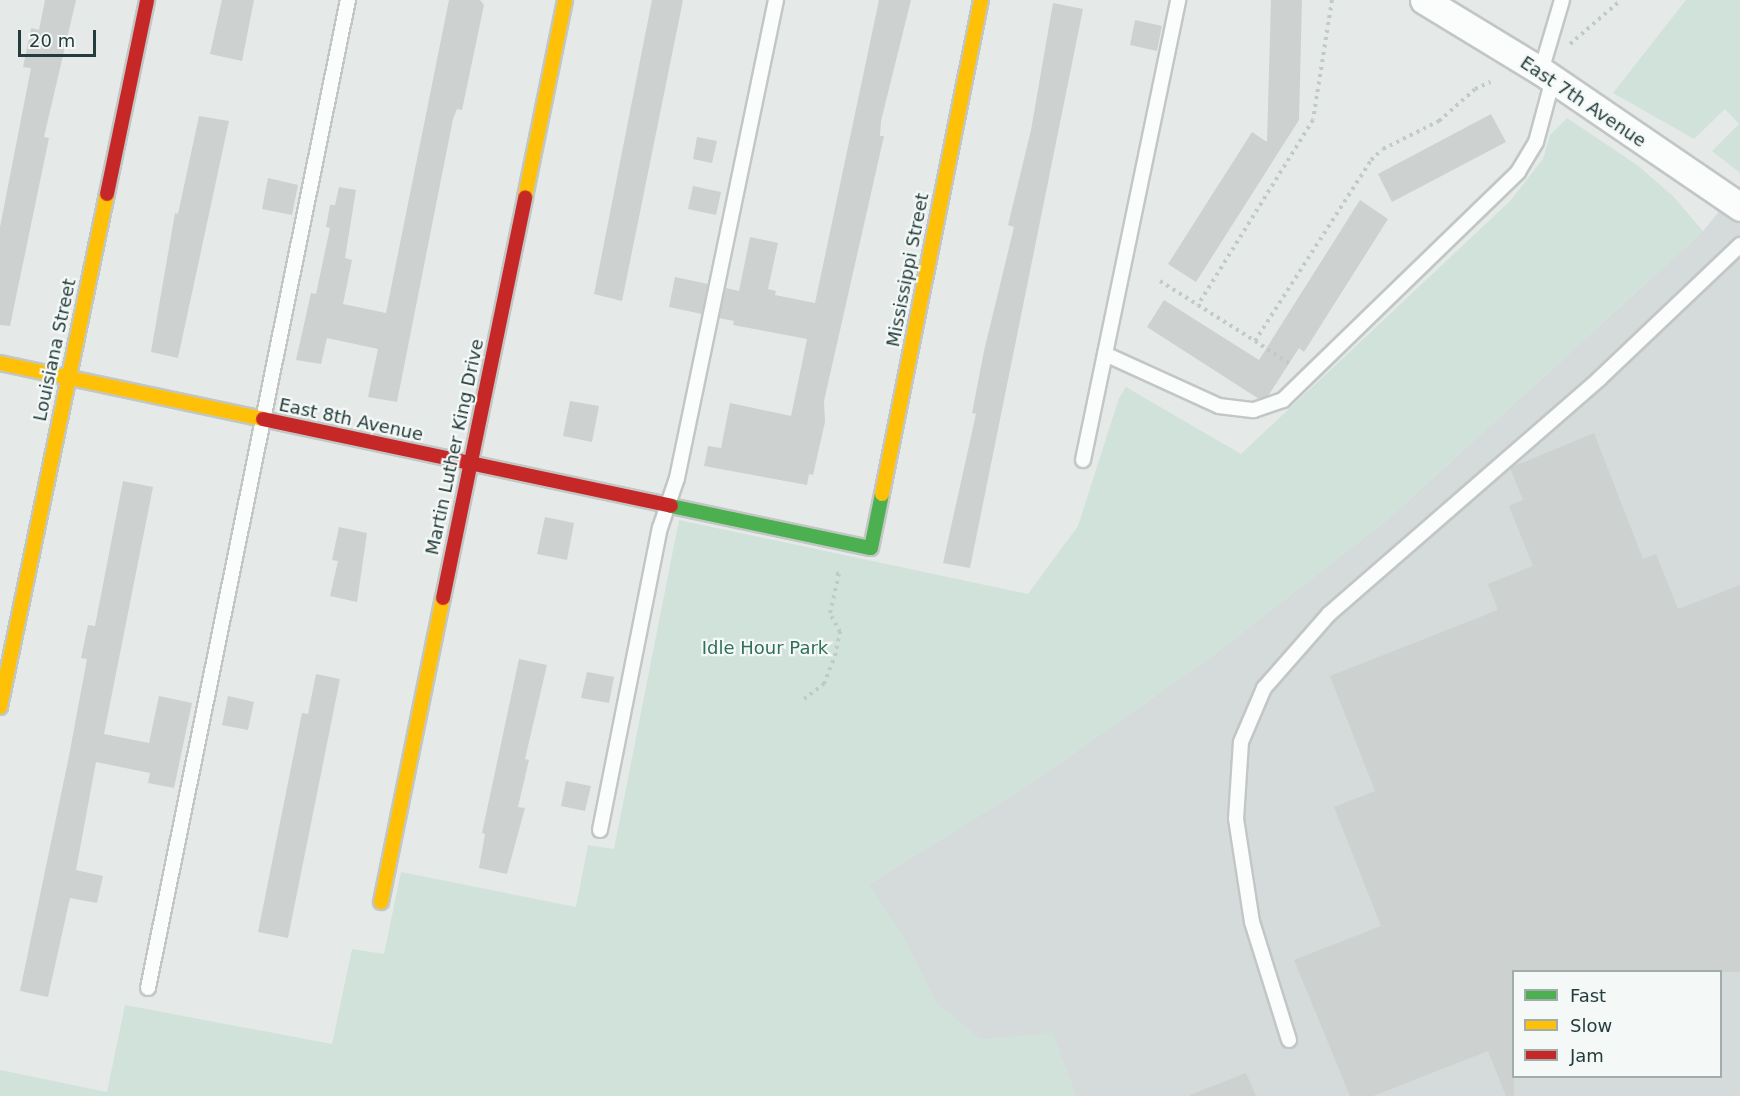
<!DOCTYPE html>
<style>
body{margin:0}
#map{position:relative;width:1740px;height:1096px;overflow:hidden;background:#e5eae9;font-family:"DejaVu Sans",sans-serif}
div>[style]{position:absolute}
.built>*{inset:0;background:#d4dbda}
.green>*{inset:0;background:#d0e2da}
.building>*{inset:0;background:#cdd1d0}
.path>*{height:4px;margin-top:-2px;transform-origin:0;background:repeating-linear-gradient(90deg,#c2cac9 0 3px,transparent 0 7.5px)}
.roads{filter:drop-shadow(2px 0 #c2c7c6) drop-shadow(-2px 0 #c2c7c6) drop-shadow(0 2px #c2c7c6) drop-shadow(0 -2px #c2c7c6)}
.lane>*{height:14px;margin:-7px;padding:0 7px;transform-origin:7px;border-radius:7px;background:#fbfcfc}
.street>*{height:27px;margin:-13.5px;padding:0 13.5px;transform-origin:13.5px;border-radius:13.5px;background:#fbfcfc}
.fast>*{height:14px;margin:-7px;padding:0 7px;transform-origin:7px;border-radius:7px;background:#4caf50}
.slow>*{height:14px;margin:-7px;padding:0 7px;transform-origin:7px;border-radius:7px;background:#ffc107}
.jam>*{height:14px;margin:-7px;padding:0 7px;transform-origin:7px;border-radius:7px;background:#c62828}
span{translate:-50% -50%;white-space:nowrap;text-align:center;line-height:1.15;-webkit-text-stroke:4.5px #f4f9f7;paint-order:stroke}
.street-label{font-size:18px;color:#243c3b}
.park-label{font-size:18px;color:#317059}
.legend{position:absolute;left:1512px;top:970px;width:210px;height:108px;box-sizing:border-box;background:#f4f9f7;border:2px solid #a1adac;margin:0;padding:8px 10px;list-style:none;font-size:18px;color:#243c3b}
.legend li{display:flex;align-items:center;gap:12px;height:30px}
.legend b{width:30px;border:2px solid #a1adac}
.scale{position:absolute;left:18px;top:30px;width:78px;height:27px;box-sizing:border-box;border:3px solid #243c3b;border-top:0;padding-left:8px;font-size:18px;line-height:21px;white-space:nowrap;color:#243c3b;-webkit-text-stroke:4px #f4f9f7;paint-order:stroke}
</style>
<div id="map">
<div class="built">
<div style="clip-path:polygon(evenodd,1740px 186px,1740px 1096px,1076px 1096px,1052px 1033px,877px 1096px,869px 884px,1030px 784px,1216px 653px,1388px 519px,1703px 231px,1740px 186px,1514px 972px,1720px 972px,1720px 1076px,1514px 1076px,1514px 972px)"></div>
</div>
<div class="green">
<div style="clip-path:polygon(1686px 0,1740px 0,1740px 173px,1712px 151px,1739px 124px,1725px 109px,1694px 139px,1613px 93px)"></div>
<div style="clip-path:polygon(1567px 118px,1637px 165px,1673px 196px,1703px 231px,1388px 519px,1216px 653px,1030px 784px,869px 884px,905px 940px,936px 1002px,980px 1039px,1053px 1033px,1076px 1096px,0 1096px,0 1070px,107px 1092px,125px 1005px,332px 1044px,352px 949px,384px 954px,401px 872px,576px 907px,588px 845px,614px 849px,679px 520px,1028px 594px,1078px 526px,1119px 398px,1126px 387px,1241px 454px,1510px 201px,1543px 159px,1550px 135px)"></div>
</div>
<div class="building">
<div style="clip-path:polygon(45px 0,76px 0,44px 137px,49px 138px,10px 326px,0 325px,0 227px,31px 68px,23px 67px,31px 28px,39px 30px)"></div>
<div style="clip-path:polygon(222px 0,254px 0,242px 61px,210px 54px)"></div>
<div style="clip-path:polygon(449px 0,480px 0,484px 5px,462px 110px,457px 109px,453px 119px,397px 402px,368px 397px,378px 349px,327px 338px,321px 364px,296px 360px,311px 293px,316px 294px,330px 228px,326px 227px,330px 205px,335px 205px,339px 187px,356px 190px,345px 258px,352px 260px,343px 304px,386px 313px)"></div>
<div style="clip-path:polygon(652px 0,683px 0,622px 301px,594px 294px)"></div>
<div style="clip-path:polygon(879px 0,911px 0,881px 121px,880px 136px,884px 136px,824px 401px,825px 422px,813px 475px,809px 474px,807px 485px,704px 466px,708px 446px,721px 448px,730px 403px,791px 416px,807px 339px,733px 325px,734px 321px,719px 318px,726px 288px,739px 291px,750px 237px,778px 243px,768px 289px,776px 291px,775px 295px,815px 303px)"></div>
<div style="clip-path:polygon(1271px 0,1302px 0,1299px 120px,1196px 282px,1168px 264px,1252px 132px,1267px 142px)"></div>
<div style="clip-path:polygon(1053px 3px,1083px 9px,970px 568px,943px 563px,976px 414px,972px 413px,984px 351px,1014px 227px,1008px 225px,1031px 130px)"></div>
<div style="clip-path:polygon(1135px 20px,1162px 26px,1157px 51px,1130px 45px)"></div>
<div style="clip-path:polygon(1491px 114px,1506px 142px,1392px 202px,1378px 174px)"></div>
<div style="clip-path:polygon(199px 116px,229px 121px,178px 358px,151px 352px,175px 213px,178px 214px)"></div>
<div style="clip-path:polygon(697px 137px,717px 141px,712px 163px,693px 159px)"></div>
<div style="clip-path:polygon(268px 178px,298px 185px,292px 215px,262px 209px)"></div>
<div style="clip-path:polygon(693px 186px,721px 192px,716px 215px,688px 209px)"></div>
<div style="clip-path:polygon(1360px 200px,1388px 219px,1304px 352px,1299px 348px,1268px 396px,1259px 399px,1147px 327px,1164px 300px,1259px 360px)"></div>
<div style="clip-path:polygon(675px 277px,708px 284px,702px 314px,669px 307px)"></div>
<div style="clip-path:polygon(570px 401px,599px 406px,592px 442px,563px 436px)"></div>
<div style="clip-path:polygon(1594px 433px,1643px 559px,1656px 554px,1678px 609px,1740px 585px,1740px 972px,1514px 972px,1514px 1096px,1506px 1096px,1488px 1051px,1373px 1096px,1350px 1096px,1294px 960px,1381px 926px,1334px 807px,1375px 791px,1330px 676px,1498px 610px,1488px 584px,1533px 566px,1509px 506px,1523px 500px,1510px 468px)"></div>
<div style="clip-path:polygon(123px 481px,153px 487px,104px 734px,149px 743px,159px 696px,192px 703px,174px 788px,148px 783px,150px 773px,96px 762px,76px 870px,103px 876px,97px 903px,70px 898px,48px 997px,20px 991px,69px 756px,87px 659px,81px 658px,88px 625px,95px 626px)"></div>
<div style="clip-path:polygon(545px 517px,574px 523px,567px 560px,537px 554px)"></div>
<div style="clip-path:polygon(339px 527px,367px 533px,357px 602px,330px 596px,338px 561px,332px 560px)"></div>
<div style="clip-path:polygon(519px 659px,547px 665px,525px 759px,529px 760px,518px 807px,525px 808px,507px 874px,479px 868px,485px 834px,482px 833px)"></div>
<div style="clip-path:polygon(587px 672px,614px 677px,609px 703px,581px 698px)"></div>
<div style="clip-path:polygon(316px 674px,340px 679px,288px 938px,258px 932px,302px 713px,308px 714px)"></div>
<div style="clip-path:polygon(228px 696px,254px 702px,248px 730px,222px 725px)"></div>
<div style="clip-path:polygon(566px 781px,591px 786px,585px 811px,561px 806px)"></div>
<div style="clip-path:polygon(1246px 1073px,1256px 1096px,1190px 1096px,1190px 1095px)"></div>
</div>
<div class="path">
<div style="left:1332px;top:0;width:121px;rotate:99deg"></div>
<div style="left:1313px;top:120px;width:218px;rotate:121.9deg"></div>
<div style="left:1198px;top:305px;width:67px;rotate:32.3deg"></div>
<div style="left:1255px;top:341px;width:215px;rotate:-57.3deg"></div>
<div style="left:1371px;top:160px;width:16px;rotate:-43deg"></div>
<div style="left:1383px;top:149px;width:63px;rotate:-26.6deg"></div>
<div style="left:1439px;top:121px;width:48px;rotate:-41.6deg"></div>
<div style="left:1475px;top:89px;width:17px;rotate:-25deg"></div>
<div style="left:1570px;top:44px;width:67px;rotate:-40.8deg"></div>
<div style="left:1160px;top:281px;width:45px;rotate:32.3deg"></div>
<div style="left:1255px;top:341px;width:44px;rotate:33deg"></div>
<div style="left:804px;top:699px;width:25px;rotate:-37deg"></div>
<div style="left:824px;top:684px;width:30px;rotate:-69deg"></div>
<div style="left:835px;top:656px;width:25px;rotate:-78deg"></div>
<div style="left:840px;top:632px;width:21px;rotate:-118deg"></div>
<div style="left:830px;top:613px;width:40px;rotate:-77deg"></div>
<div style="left:839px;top:574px;width:7px;rotate:-164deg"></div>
</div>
<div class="roads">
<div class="lane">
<div style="left:1541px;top:71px;width:74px;rotate:-73.5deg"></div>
<div style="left:1105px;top:354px;width:125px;rotate:24.5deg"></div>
<div style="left:1219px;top:406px;width:35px;rotate:7deg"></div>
<div style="left:1254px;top:410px;width:31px;rotate:-19deg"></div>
<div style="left:1283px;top:400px;width:327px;rotate:-44.1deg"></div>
<div style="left:1518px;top:172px;width:35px;rotate:-59deg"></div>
<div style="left:1536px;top:142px;width:65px;rotate:-74.9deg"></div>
<div style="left:1083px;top:460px;width:470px;rotate:-78.3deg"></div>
<div style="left:600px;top:830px;width:308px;rotate:-78.8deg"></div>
<div style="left:660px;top:528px;width:53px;rotate:-71.2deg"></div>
<div style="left:677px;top:478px;width:488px;rotate:-78.3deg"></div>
<div style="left:148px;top:988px;width:1008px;rotate:-78.56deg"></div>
<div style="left:1289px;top:1040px;width:124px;rotate:-107.4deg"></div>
<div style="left:1252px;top:922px;width:104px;rotate:-98.8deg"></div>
<div style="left:1236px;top:819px;width:77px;rotate:-86.3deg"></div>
<div style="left:1241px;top:742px;width:59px;rotate:-66.9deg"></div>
<div style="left:1264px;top:688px;width:98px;rotate:-48.7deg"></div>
<div style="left:1329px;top:614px;width:358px;rotate:-41deg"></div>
<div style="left:1599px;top:379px;width:195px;rotate:-43.5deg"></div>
</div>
<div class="street">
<div style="left:1424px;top:0;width:137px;rotate:31.3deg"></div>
<div style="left:1541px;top:71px;width:241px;rotate:34.3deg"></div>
</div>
<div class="fast">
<div style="left:671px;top:506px;width:204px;rotate:11.9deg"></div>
<div style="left:871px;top:548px;width:55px;rotate:-78.5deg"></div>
</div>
<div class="slow">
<div style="left:525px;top:197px;width:201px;rotate:-78.5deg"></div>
<div style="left:0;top:363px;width:269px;rotate:12deg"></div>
<div style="left:882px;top:494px;width:504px;rotate:-78.67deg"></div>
<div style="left:0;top:707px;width:524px;rotate:-78.22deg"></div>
<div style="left:381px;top:902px;width:310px;rotate:-78.5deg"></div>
</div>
<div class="jam">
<div style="left:107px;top:194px;width:198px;rotate:-78.3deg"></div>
<div style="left:263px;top:419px;width:417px;rotate:12deg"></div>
<div style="left:443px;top:598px;width:409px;rotate:-78.4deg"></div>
</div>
</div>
<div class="street-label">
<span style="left:1583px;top:102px;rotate:34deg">East 7th Avenue</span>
<span style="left:908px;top:270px;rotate:-79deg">Mississippi Street</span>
<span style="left:55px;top:350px;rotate:-78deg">Louisiana Street</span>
<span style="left:351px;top:420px;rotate:12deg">East 8th Avenue</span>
<span style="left:455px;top:447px;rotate:-78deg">Martin Luther King Drive</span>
</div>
<div class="park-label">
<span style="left:765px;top:648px">Idle Hour Park</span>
</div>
<ul class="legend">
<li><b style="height:8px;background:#4caf50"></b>Fast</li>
<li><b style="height:8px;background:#ffc107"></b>Slow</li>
<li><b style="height:8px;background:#c62828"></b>Jam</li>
</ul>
<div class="scale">20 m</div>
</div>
